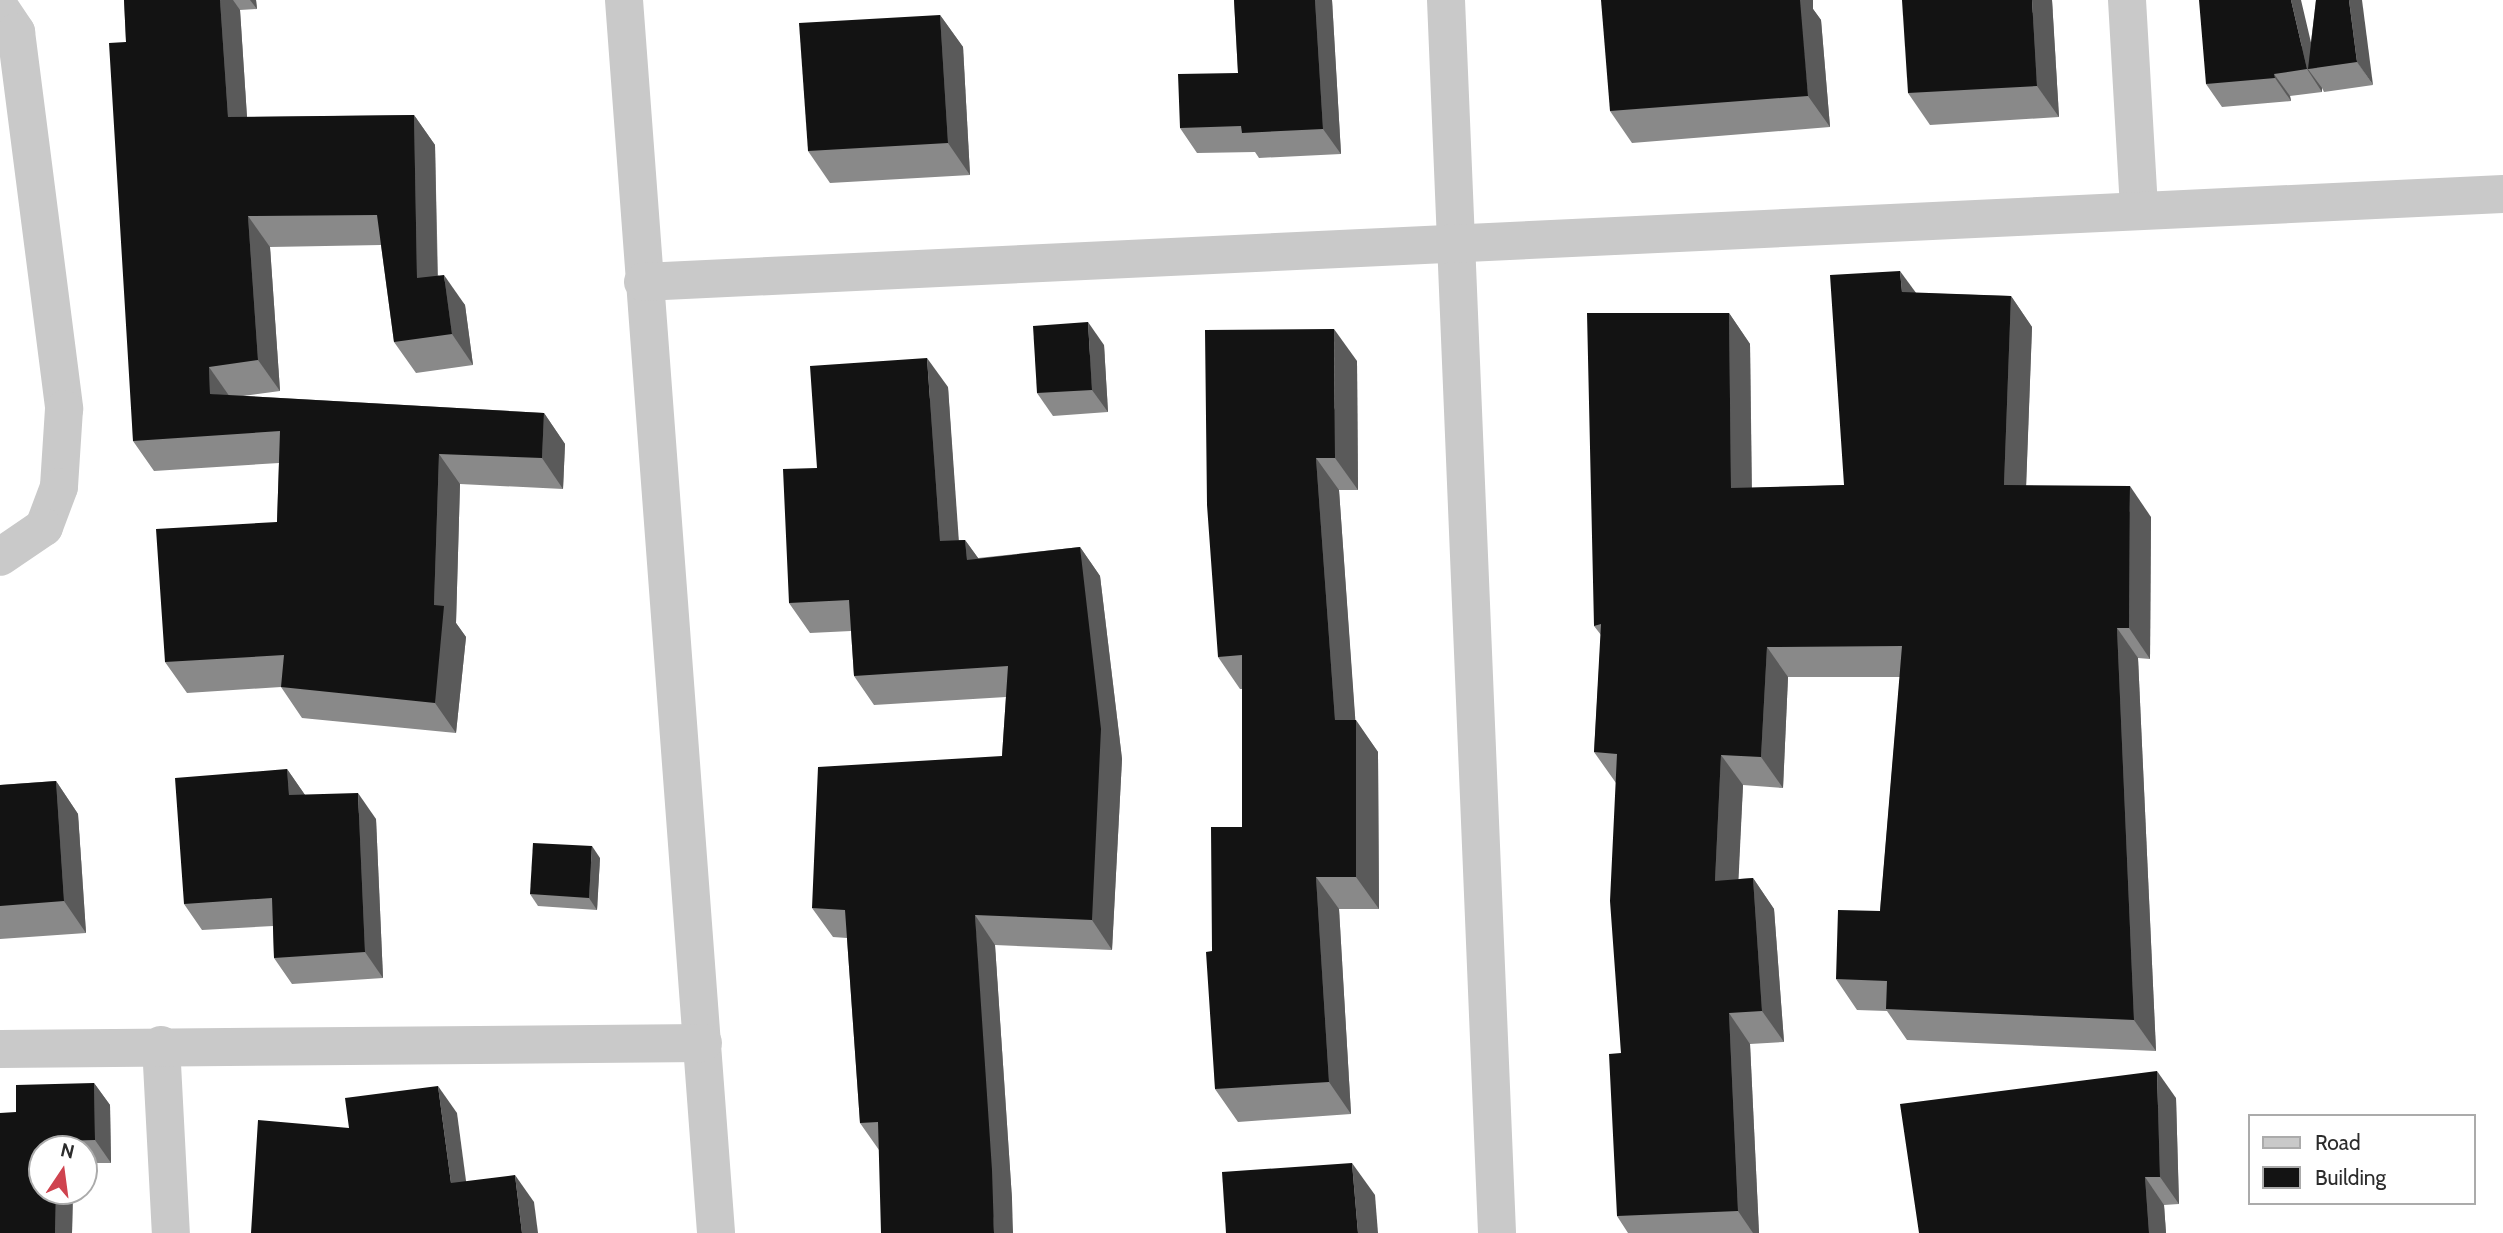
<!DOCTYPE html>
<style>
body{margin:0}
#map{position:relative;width:2503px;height:1233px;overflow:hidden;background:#fff;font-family:Cabin,sans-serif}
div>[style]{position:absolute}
.minor>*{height:38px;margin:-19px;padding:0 19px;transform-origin:19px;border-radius:19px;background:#c9c9c9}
.wall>*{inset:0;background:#898989}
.shaded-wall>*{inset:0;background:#5a5a5a}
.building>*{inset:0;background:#131313}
span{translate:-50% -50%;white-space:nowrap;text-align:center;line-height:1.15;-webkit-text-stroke:7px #fff;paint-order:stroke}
.legend{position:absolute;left:2248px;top:1114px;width:228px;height:91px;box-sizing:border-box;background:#fff;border:2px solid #ababab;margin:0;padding:9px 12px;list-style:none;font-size:21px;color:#2c2c2c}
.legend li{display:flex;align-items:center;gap:14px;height:35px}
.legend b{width:35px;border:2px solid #ababab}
.north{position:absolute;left:28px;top:1135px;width:70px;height:70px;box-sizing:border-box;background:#fff;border:2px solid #ababab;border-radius:50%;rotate:13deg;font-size:19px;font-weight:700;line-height:28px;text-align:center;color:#2c2c2c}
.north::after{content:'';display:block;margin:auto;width:24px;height:32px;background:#cf434f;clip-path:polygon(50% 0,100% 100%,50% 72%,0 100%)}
</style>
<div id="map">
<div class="minor">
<div style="left:624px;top:0;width:1236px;rotate:85.73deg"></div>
<div style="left:1446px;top:0;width:1234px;rotate:87.63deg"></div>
<div style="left:2127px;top:0;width:211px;rotate:86.7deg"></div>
<div style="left:0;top:8px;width:29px;rotate:56deg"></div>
<div style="left:16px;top:32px;width:380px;rotate:82.7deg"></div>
<div style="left:64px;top:409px;width:78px;rotate:93.7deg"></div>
<div style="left:59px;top:487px;width:43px;rotate:110.6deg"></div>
<div style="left:44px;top:527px;width:53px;rotate:145.7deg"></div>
<div style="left:643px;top:282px;width:1862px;rotate:-2.71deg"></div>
<div style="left:161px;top:1045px;width:188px;rotate:87deg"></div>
<div style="left:0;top:1049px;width:703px;rotate:-0.49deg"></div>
</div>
<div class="wall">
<div style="clip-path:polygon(124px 0,256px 0,257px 9px,240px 10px,247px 117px,414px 115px,435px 145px,438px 275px,465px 305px,473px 365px,416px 373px,394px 342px,381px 245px,270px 247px,280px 391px,243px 396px,544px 413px,565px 444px,563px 489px,460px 484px,456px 623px,466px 637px,456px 733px,302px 718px,281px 687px,187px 693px,165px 662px,277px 522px,279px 463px,154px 471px,133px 441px,126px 42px)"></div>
<div style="clip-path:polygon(1234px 0,1332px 0,1341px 154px,1259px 158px,1255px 152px,1197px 153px,1180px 128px,1238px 73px)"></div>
<div style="clip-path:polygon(2052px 0,2059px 117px,1930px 125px,1908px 93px)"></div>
<div style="clip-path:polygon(2316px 0,2373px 85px,2324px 92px,2322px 88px,2322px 92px,2290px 96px,2291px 101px,2222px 107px,2206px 84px,2311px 42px)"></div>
<div style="clip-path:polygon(1813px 9px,1821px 20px,1830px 127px,1632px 143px,1610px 111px)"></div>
<div style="clip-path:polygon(940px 15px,963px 47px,970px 175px,830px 183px,808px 151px)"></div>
<div style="clip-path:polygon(1916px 293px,2011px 296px,2032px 327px,2026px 486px,2151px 517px,2150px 659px,2138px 658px,2156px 1051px,1907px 1040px,1887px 1011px,1857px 1010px,1836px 979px,1880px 911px,1900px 677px,1788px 677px,1783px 788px,1743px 785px,1738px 879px,1753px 878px,1774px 909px,1784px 1042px,1750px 1044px,1759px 1233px,1628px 1233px,1617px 1216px,1621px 1053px,1616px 783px,1594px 752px,1601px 635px,1594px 626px,1729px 313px,1750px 344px,1752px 488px,1844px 485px)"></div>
<div style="clip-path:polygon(1104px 345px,1108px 412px,1053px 416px,1037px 393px)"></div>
<div style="clip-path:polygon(1357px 361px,1358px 490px,1339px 490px,1355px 720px,1378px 752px,1379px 909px,1339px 909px,1351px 1114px,1238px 1122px,1215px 1089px,1212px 951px,1242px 827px,1242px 689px,1240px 689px,1218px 657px)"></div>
<div style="clip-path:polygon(948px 387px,958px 540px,965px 540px,978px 558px,1080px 547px,1100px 576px,1122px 759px,1112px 950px,995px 945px,1012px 1199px,879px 1150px,860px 1123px,847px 938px,833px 937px,812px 908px,1002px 756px,1006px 697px,874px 705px,854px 676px,851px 631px,810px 633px,789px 603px,817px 468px)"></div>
<div style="clip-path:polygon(287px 769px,305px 795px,376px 819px,383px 978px,292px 984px,274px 958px,273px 926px,202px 930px,184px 904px)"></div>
<div style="clip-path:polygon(56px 781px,78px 814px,86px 933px,0 939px,0 785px)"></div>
<div style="clip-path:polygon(600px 858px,597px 910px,538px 906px,530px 894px)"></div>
<div style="clip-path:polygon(94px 1083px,110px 1105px,111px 1163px,84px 1163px,84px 1149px,42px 1149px,42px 1191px,73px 1191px,72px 1233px,0 1233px,16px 1112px)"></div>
<div style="clip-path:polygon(2176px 1098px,2179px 1204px,2164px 1205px,2166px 1233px,1919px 1233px)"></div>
</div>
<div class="shaded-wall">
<div style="clip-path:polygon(220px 0,233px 0,240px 10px,249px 148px,228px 117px)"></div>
<div style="clip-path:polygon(250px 0,256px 0,257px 9px)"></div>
<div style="clip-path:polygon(1315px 0,1332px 0,1341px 154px,1323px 129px)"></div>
<div style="clip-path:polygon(1799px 0,1813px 0,1813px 9px,1821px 20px,1830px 127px,1808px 96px)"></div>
<div style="clip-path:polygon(2032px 0,2052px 0,2059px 117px,2037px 86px)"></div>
<div style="clip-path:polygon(2291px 0,2301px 0,2317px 68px,2308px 69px,2322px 88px,2322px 92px,2307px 69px)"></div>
<div style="clip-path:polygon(2349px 0,2362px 0,2373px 85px,2357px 62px)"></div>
<div style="clip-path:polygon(940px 15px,963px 47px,970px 175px,948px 143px)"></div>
<div style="clip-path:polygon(2274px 74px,2290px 96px,2291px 101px,2275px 78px)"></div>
<div style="clip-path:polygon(414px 115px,435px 145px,438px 309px,417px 278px)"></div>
<div style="clip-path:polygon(248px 216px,270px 247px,280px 391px,258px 360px)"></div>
<div style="clip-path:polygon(1900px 271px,1922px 301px,1902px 292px)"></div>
<div style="clip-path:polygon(444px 275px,465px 305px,473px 365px,452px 334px)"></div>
<div style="clip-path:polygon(2011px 296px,2032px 327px,2025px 516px,2004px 485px)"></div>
<div style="clip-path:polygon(1729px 313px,1750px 344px,1752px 519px,1731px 488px)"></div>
<div style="clip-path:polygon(1088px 322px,1104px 345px,1108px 412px,1092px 390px)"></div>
<div style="clip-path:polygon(1334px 329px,1357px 361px,1358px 490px,1335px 458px)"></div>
<div style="clip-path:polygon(927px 358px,948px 387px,961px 571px,940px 541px)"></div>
<div style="clip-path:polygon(209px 367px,230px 397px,210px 394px)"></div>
<div style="clip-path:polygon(544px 413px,565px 444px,563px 489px,542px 458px)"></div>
<div style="clip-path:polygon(439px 454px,460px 484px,456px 623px,466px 637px,456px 733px,435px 703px,434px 605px)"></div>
<div style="clip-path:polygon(1316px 458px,1339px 490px,1356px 729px,1356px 720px,1378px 752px,1379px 909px,1356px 877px,1335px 720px)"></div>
<div style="clip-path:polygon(2130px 486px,2151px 517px,2150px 659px,2129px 628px)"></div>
<div style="clip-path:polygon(965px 540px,986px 569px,967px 560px)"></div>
<div style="clip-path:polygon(1080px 547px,1100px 576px,1122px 759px,1112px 950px,1092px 920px)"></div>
<div style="clip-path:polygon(2117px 628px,2138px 658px,2156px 1051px,2134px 1020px)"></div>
<div style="clip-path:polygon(1767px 647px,1788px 677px,1783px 788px,1761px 757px)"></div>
<div style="clip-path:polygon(1721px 755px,1743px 785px,1737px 911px,1715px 881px)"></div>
<div style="clip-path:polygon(287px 769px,305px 795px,289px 795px)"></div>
<div style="clip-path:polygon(56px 781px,78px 814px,86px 933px,64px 901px)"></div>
<div style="clip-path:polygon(358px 793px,376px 819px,383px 978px,365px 952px)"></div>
<div style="clip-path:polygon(592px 846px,600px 858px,597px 910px,589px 898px)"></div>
<div style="clip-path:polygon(1316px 877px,1339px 909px,1351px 1114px,1329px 1082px)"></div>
<div style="clip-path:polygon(1753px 878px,1774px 909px,1784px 1042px,1762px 1011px)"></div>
<div style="clip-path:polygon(975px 915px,995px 945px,1012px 1199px,1013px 1233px,994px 1233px)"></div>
<div style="clip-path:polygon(1729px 1013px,1750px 1044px,1759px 1233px,1753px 1233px,1738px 1211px)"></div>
<div style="clip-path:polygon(2157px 1071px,2176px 1098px,2179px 1204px,2160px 1177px)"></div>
<div style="clip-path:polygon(94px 1083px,110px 1105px,111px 1163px,95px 1140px)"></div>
<div style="clip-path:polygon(438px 1086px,457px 1113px,470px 1211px,451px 1183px)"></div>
<div style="clip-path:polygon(58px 1141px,63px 1149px,57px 1149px)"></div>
<div style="clip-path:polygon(1352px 1163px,1375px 1195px,1378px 1233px,1358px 1233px)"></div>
<div style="clip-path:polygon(515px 1175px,534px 1202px,538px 1233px,522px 1233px)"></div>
<div style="clip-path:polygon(2145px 1177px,2164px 1205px,2166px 1233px,2149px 1233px)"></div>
<div style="clip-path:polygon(56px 1191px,73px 1191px,72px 1233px,55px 1233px)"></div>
</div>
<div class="building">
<div style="clip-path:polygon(124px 0,220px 0,228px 117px,414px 115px,417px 278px,444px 275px,452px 334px,394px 342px,377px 215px,248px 216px,258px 360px,209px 367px,210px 394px,544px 413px,542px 458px,439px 454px,434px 605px,444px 606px,435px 703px,281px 687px,284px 655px,165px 662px,156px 529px,277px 522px,280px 431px,133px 441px,109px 43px,126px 42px)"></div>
<div style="clip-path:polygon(1234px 0,1315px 0,1323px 129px,1242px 133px,1241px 126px,1180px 128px,1178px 74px,1238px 73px)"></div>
<div style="clip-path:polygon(1601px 0,1800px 0,1808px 96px,1610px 111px)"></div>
<div style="clip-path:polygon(1902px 0,2032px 0,2037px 86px,1908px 93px)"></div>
<div style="clip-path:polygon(2199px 0,2291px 0,2307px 69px,2274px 74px,2275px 78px,2206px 84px)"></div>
<div style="clip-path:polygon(2316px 0,2349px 0,2357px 62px,2308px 69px)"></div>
<div style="clip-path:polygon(940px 15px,948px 143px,808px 151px,799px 23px)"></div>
<div style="clip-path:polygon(1900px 271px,1902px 292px,2011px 296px,2004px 485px,2130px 486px,2129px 628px,2117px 628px,2134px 1020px,1886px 1009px,1887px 981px,1836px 979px,1838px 910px,1880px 911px,1902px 646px,1767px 647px,1761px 757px,1721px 755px,1715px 881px,1753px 878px,1762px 1011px,1729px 1013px,1738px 1211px,1617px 1216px,1609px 1054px,1621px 1053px,1610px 901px,1617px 754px,1594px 752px,1601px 624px,1594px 626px,1587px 313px,1729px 313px,1731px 488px,1844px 485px,1830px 275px)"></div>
<div style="clip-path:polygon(1088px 322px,1092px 390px,1037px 393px,1033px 326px)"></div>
<div style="clip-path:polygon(1334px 329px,1335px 458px,1316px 458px,1335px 720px,1356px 720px,1356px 877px,1316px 877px,1329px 1082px,1215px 1089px,1206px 952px,1212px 951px,1211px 827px,1242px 827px,1242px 655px,1218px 657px,1207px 505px,1205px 330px)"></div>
<div style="clip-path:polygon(927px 358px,940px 541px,965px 540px,967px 560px,1080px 547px,1101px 729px,1092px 920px,975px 915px,992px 1170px,994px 1233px,881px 1233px,878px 1122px,860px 1123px,845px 910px,812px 908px,818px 767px,1002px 756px,1008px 666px,854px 676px,849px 600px,789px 603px,783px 469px,817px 468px,810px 366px)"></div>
<div style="clip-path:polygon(287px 769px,289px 795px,358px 793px,365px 952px,274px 958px,272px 898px,184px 904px,175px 778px)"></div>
<div style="clip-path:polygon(56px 781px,64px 901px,0 906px,0 785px)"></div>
<div style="clip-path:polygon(533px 843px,592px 846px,589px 898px,530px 894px)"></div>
<div style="clip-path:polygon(2157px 1071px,2160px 1177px,2145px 1177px,2149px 1233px,1919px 1233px,1900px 1104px)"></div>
<div style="clip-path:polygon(94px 1083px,95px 1140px,58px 1141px,57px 1149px,42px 1149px,42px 1191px,56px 1191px,55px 1233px,0 1233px,0 1113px,16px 1112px,16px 1085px)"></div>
<div style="clip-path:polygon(438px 1086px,451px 1183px,515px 1175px,522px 1233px,251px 1233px,258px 1120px,349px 1128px,345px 1098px)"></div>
<div style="clip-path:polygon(1352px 1163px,1358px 1233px,1226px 1233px,1222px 1172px)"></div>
</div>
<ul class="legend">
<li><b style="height:9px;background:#c9c9c9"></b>Road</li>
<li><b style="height:19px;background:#131313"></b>Building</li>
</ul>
<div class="north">N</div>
</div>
